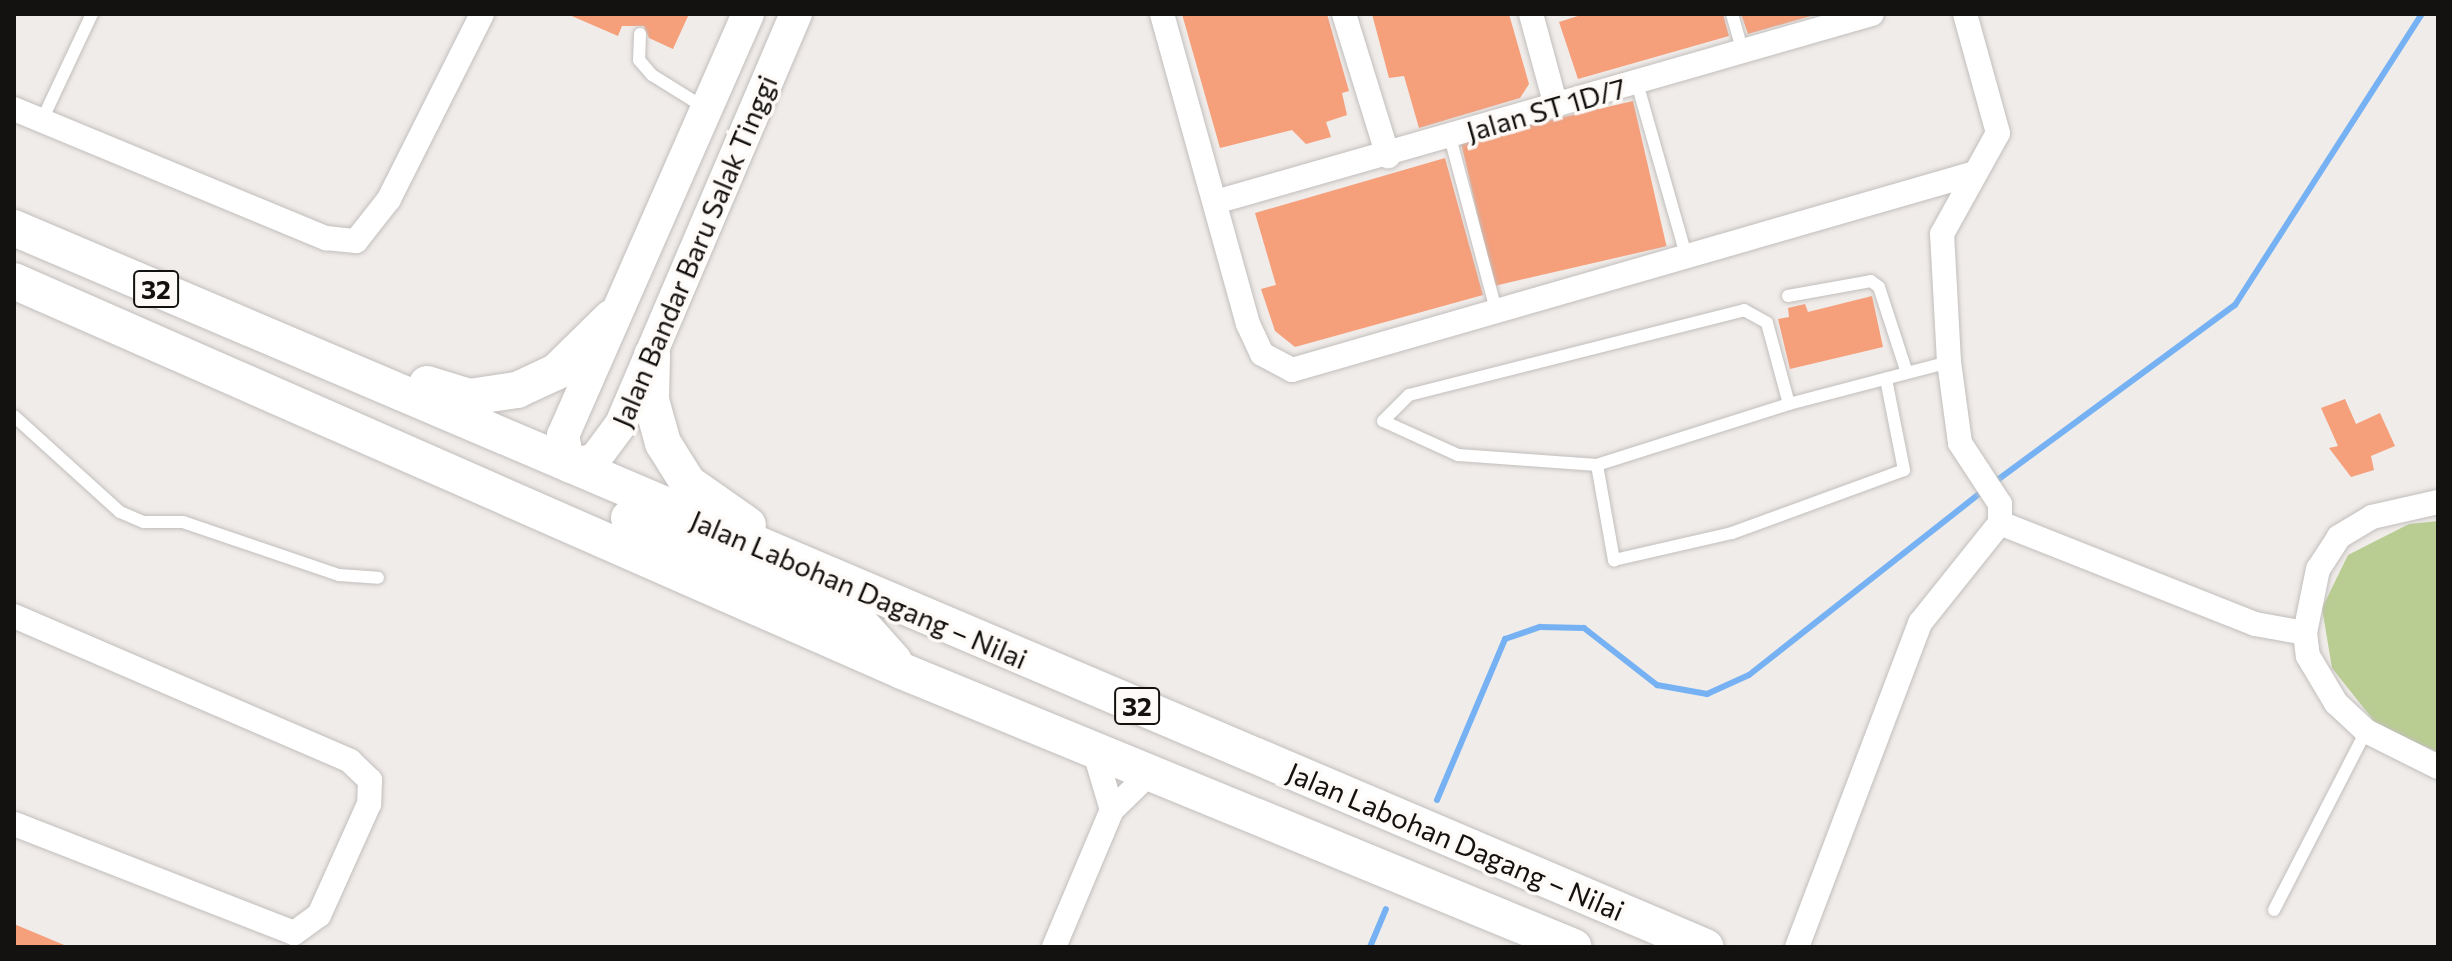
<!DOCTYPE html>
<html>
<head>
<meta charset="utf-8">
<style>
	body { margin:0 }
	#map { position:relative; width:2452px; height:961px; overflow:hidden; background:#f0ecea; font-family:Commissioner,sans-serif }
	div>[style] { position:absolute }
	.green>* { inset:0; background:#b9cd92 }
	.stream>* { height:6px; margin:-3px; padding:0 3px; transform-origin:3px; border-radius:3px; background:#76b2f3 }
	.building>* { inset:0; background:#f59f7b; transform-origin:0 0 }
	.roads { filter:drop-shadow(0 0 2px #c1bebc) drop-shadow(0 0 2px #c1bebc) }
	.lane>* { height:12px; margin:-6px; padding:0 6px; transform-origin:6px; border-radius:6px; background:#fff }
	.street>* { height:24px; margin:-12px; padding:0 12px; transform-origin:12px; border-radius:12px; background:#fff }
	.secondary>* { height:32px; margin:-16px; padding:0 16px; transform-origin:16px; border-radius:16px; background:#fff }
	.primary>* { height:36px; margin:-18px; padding:0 18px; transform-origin:18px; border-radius:18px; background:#fff }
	span { translate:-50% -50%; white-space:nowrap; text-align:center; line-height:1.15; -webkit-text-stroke:7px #fdfaf7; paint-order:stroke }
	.shield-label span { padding:2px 6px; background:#fdfaf7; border:2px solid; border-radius:6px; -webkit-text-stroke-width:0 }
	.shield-label { font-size:26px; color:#131211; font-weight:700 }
	.street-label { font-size:28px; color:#131211 }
	.frame { position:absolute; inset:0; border:16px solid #131211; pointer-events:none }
</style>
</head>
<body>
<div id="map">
	<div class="green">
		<i style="clip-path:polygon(2438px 521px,2438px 752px,2378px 726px,2332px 668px,2322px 608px,2348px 555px,2409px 524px)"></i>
	</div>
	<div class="stream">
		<i style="left:1992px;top:484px;width:302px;rotate:-36.4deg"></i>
		<i style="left:2235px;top:305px;width:346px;rotate:-57.3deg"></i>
		<i style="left:1437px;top:800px;width:175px;rotate:-67.1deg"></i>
		<i style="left:1505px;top:639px;width:37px;rotate:-19deg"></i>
		<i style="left:1540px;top:627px;width:44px;rotate:1.3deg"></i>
		<i style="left:1584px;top:628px;width:93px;rotate:38deg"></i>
		<i style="left:1657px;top:685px;width:51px;rotate:10.2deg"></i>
		<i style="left:1707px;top:694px;width:46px;rotate:-24.3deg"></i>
		<i style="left:1749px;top:675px;width:298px;rotate:-38.2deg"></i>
		<i style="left:1370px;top:947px;width:41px;rotate:-67.2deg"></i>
	</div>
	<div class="building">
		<i style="clip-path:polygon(567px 14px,689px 14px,673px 49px,649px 38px,644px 26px,622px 26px,618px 36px)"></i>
		<i style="clip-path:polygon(1182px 14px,1327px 14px,1349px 91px,1342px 93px,1347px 115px,1326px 122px,1331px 137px,1306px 144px,1292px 130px,1220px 148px)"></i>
		<i style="clip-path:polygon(1372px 14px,1509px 14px,1529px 84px,1520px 98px,1419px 128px,1404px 76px,1389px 78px)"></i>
		<i style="clip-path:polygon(1584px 14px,1723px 14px,1729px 36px,1578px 79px,1559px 22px)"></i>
		<i style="clip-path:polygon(1741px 14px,1818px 14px,1748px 34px)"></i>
		<i style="left:1633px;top:101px;width:149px;height:177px;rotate:77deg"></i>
		<i style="clip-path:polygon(1445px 158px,1483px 295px,1295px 347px,1275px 331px,1261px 289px,1276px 285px,1255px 213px)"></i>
		<i style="clip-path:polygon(1872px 296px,1883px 347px,1790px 369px,1778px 319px,1789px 317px,1788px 308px,1805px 304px,1808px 312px)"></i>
		<i style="clip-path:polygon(2345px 399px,2356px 424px,2380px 413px,2395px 446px,2371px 456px,2374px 470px,2351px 477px,2329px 448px,2338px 446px,2321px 408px)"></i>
		<i style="clip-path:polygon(14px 924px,69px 947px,14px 947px)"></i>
	</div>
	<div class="roads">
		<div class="lane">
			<i style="left:1732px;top:14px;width:37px;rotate:74deg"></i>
			<i style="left:640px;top:34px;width:26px;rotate:92deg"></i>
			<i style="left:639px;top:60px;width:20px;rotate:49deg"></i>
			<i style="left:652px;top:75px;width:62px;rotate:31.9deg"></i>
			<i style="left:1637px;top:83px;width:179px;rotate:74.1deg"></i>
			<i style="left:43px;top:118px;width:115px;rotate:-64.8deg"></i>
			<i style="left:1450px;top:137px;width:179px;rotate:75.1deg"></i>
			<i style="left:1788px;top:296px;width:84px;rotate:-10.2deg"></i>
			<i style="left:1871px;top:281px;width:10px;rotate:37deg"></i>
			<i style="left:1879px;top:287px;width:90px;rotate:72deg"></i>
			<i style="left:1789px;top:404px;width:201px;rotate:162.4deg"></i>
			<i style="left:1597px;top:465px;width:139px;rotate:-175.9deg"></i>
			<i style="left:1458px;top:455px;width:82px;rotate:-155.6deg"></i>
			<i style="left:1383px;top:421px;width:37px;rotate:-45deg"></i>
			<i style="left:1409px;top:395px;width:346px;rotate:-14.2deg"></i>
			<i style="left:1744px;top:310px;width:26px;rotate:29deg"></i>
			<i style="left:1767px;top:323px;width:84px;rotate:74.8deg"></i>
			<i style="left:1789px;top:404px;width:165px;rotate:-14.7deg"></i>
			<i style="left:14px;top:416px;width:143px;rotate:42.2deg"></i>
			<i style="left:120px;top:512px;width:26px;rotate:23deg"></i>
			<i style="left:144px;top:522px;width:39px"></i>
			<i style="left:183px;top:522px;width:165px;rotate:18.8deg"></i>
			<i style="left:339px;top:575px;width:39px;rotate:4deg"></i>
			<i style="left:1597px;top:465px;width:97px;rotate:79.9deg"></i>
			<i style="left:1614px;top:560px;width:121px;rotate:-12.9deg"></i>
			<i style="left:1732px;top:533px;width:183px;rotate:-20.1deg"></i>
			<i style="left:1904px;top:470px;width:93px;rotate:-101.2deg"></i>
			<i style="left:2274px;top:910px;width:201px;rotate:-62.8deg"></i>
		</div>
		<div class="street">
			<i style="left:1162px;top:14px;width:322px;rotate:74.5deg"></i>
			<i style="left:1248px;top:324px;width:33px;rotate:65deg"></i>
			<i style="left:1262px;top:354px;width:34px;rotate:28deg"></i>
			<i style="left:1292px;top:370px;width:708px;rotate:-16.08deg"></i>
			<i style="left:1344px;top:14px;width:149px;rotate:72.8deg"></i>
			<i style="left:1531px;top:14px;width:95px;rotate:74.8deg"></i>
			<i style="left:14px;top:109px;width:338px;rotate:22.5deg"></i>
			<i style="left:326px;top:238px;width:30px;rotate:6deg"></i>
			<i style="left:356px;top:241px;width:53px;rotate:-51.8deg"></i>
			<i style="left:389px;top:199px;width:207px;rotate:-63.3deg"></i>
			<i style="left:1219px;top:201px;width:679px;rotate:-15.98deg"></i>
			<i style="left:2438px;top:502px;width:68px;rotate:167.2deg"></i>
			<i style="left:2372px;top:517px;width:39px;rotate:149deg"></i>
			<i style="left:2339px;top:537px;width:38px;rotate:123deg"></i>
			<i style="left:2318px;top:569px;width:65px;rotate:101.5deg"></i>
			<i style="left:2305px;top:633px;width:23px;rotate:83deg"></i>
			<i style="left:2308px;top:656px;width:55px;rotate:59.2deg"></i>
			<i style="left:2336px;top:703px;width:41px;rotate:43deg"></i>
			<i style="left:2366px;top:731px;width:80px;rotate:26.6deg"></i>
			<i style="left:2000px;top:523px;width:274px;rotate:21.6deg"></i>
			<i style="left:2255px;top:624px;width:51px;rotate:10.2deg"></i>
			<i style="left:14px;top:616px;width:366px;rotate:23.3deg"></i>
			<i style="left:350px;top:761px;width:28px;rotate:44deg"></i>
			<i style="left:370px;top:780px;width:24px;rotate:92deg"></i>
			<i style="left:369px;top:804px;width:122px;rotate:114.2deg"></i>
			<i style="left:319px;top:915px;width:31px;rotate:144deg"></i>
			<i style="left:294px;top:933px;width:300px;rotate:-158.7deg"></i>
			<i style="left:1095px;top:753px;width:59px;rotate:73.4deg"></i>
			<i style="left:1054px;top:947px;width:149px;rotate:-67.1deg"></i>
			<i style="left:1112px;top:810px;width:56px;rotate:-44.3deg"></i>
			<i style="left:1797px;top:947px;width:347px;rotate:-69.2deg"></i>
			<i style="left:1920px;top:623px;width:128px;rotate:-51.3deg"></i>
			<i style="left:2000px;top:523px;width:19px;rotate:-90deg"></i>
			<i style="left:2000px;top:504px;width:73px;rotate:-123.3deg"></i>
			<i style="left:1960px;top:443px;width:82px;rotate:-97.7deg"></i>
			<i style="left:1949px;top:362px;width:128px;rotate:-93.1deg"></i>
			<i style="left:1942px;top:234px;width:115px;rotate:-61deg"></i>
			<i style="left:1998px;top:133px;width:123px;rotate:-105.5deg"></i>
		</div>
		<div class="secondary">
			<i style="left:748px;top:14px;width:460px;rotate:113.7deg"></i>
			<i style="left:563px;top:435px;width:32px;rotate:79deg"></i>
			<i style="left:569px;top:466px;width:27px;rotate:-15deg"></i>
			<i style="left:595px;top:459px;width:44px;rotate:-53.4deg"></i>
			<i style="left:621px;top:424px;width:446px;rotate:-66.9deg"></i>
		</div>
		<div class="primary">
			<i style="left:14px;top:228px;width:1838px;rotate:23.03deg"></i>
			<i style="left:14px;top:281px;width:970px;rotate:23.71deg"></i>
			<i style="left:902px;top:671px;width:726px;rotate:22.33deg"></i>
			<i style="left:652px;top:355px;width:45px;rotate:91.3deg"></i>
			<i style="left:651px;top:400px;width:45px;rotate:74.4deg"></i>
			<i style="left:663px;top:443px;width:47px;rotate:58deg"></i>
			<i style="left:688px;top:483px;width:73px;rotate:35deg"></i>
			<i style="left:427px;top:384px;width:44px;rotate:17.2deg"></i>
			<i style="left:469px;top:397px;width:49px;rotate:-8.3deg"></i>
			<i style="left:517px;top:390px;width:43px;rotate:-24.8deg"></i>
			<i style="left:556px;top:372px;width:77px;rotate:-44.5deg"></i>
			<i style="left:629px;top:518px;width:252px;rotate:24.3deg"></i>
			<i style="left:859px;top:622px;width:52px;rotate:48.1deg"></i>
		</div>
	</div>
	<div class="shield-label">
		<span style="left:156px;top:289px">32</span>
		<span style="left:1137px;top:706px">32</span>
	</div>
	<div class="street-label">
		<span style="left:1546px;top:109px;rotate:-16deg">Jalan ST 1D/7</span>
		<span style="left:694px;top:251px;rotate:-67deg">Jalan Bandar Baru Salak Tinggi</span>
		<span style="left:859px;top:589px;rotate:23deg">Jalan Labohan Dagang ‒ Nilai</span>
		<span style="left:1456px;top:841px;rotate:23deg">Jalan Labohan Dagang ‒ Nilai</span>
	</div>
	<div class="frame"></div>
</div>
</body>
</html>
